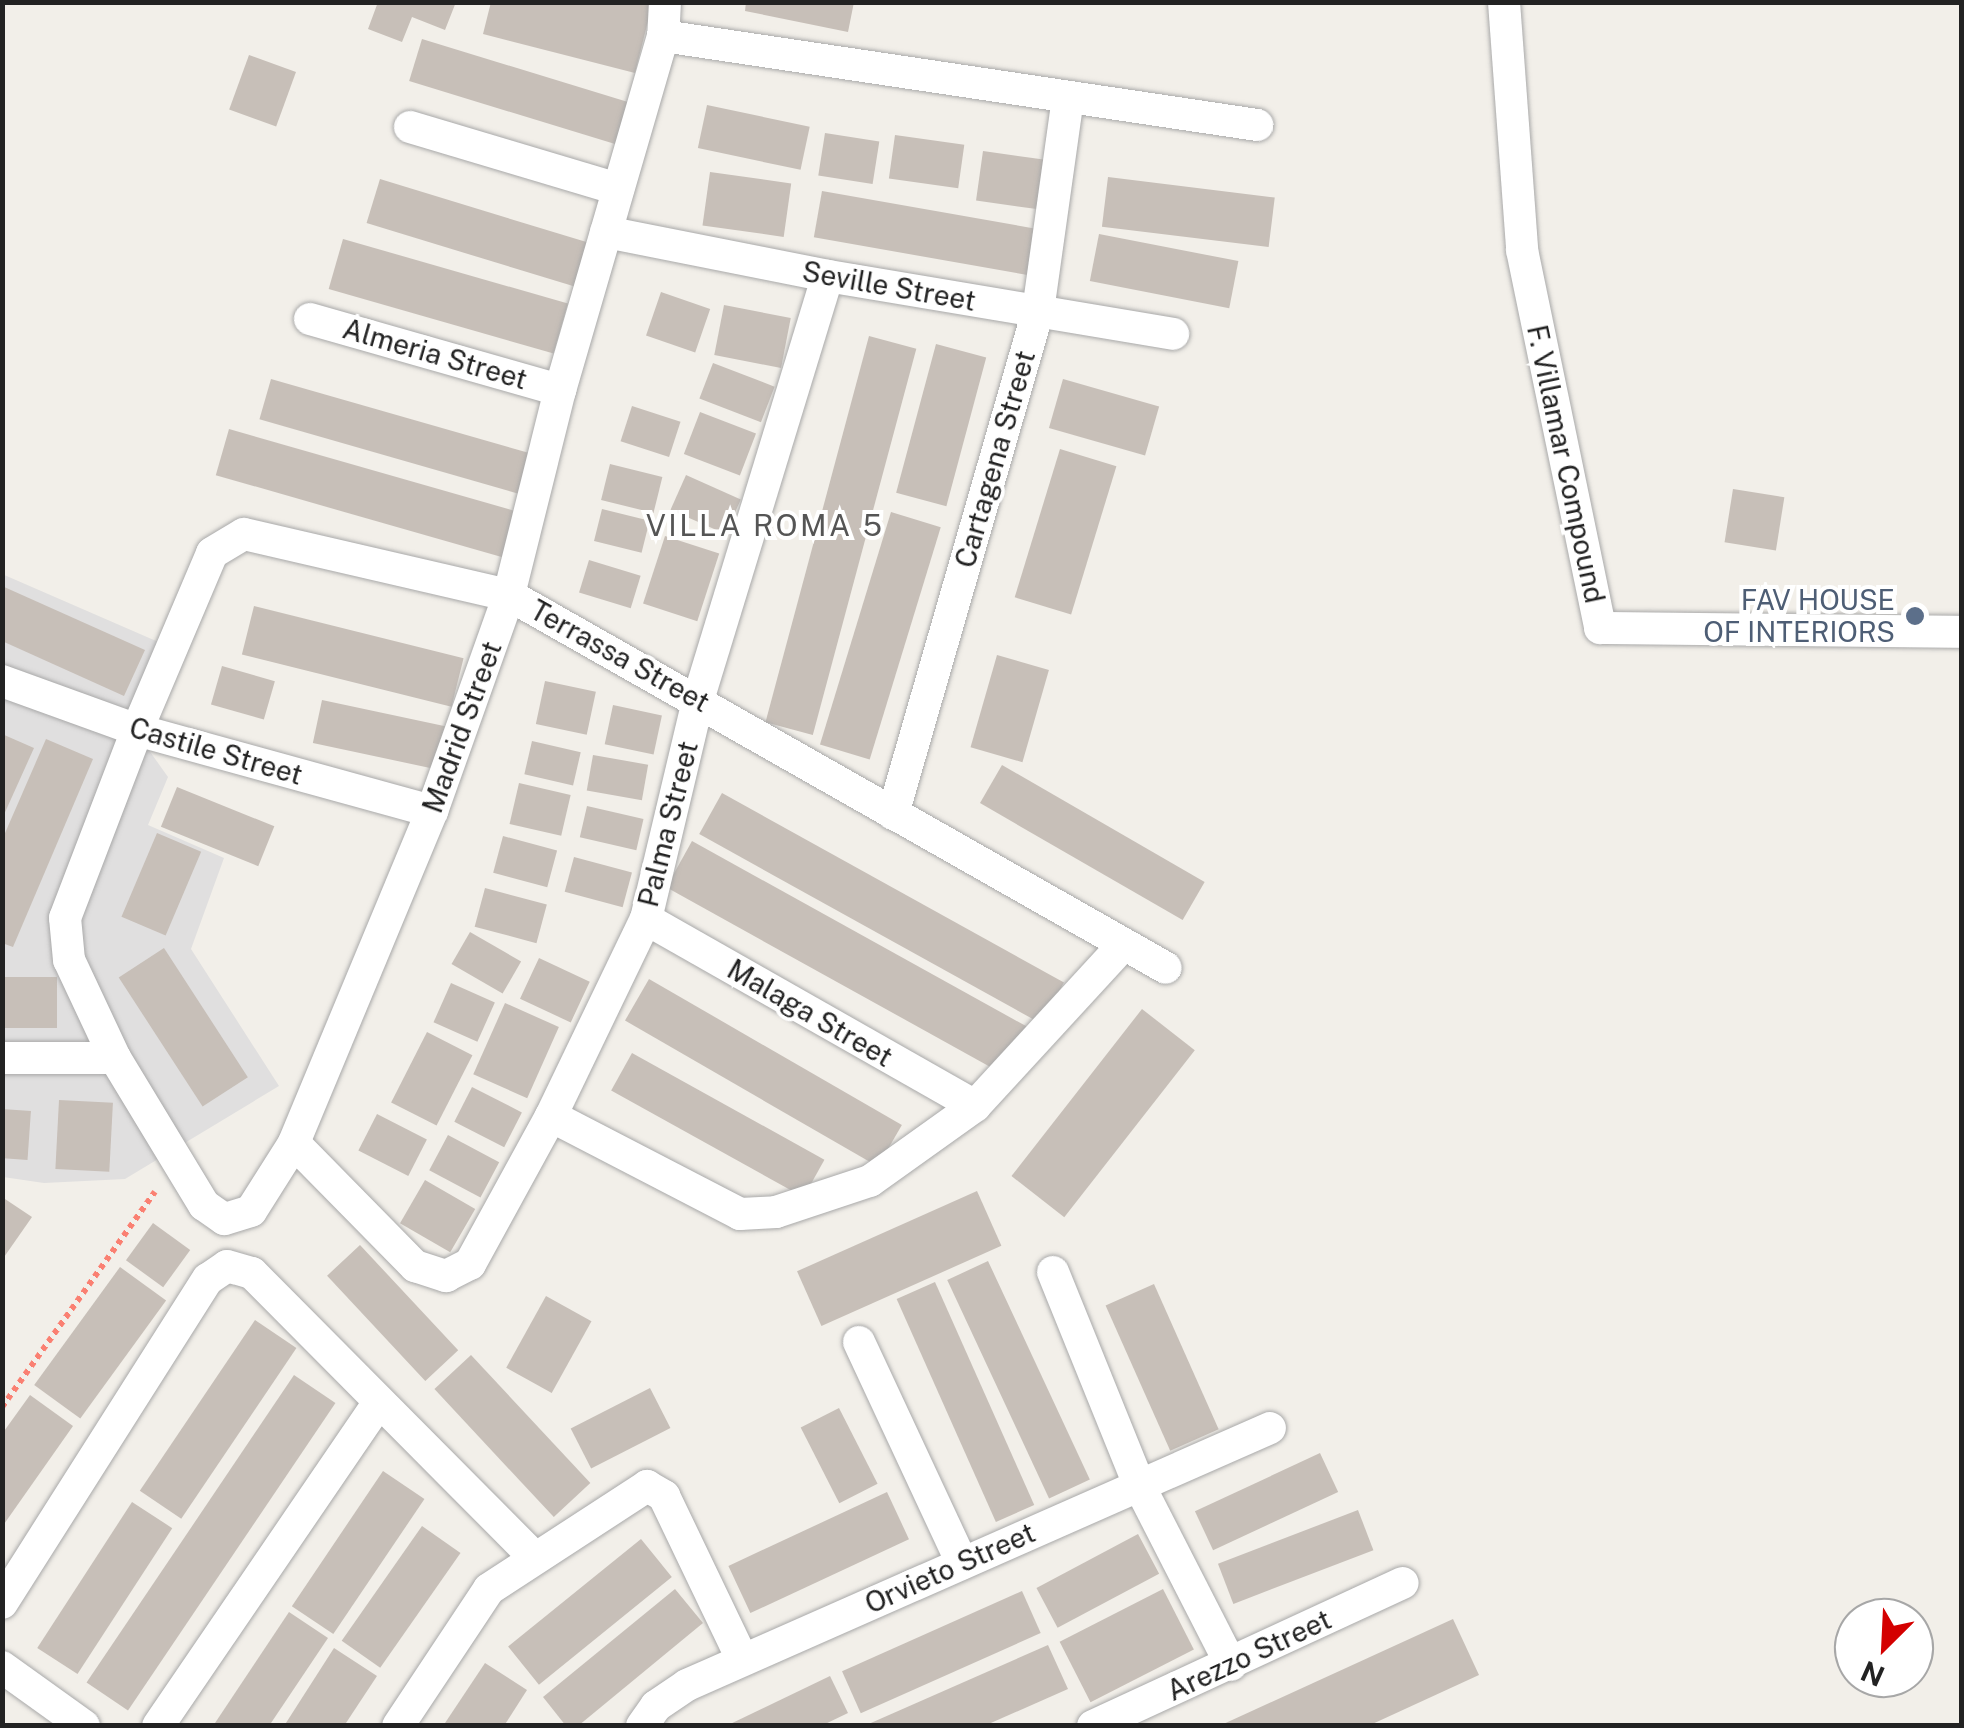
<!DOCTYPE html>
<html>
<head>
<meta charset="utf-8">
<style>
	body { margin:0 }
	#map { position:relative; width:1964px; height:1728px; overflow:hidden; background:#f2efe9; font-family:"Public Sans",sans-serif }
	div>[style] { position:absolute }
	.residential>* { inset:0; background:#e0dfdf }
	.building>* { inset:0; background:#c7bfb8; transform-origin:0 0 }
	.path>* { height:6px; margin-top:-3px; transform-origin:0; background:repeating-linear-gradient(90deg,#fa8072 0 5px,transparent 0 10px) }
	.roads { filter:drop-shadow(0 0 2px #a9a9a9) drop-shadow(0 0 2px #a9a9a9) }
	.street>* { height:32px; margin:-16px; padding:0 16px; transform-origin:16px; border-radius:16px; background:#fff }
	.dots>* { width:28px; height:28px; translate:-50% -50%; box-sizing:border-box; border:5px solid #fff; border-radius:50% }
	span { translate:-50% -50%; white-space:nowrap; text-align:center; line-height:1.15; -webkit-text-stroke:8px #fff; paint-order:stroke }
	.street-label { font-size:28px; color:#222 }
	.service-label { font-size:28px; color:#4e5e75 }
	.right { translate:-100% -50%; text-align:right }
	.neighbourhood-label { font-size:30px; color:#555; letter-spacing:2.5px }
	.frame { position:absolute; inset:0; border:5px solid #222; pointer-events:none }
	.north { position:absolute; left:1834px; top:1598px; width:100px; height:100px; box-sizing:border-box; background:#fff; border:2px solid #a7a7a7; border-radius:50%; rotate:204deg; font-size:28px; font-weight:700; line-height:40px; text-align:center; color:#222 }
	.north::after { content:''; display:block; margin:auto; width:35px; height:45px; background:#d40000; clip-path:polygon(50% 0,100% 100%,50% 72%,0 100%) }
</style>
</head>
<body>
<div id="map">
	<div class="residential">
		<i style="clip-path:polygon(2px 574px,163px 644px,131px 725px,168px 777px,148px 825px,224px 858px,191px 949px,279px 1086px,125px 1179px,44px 1183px,3px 1177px)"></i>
	</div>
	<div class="building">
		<i style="clip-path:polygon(378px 2px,456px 2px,445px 30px,412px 17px,402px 42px,368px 29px)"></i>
		<i style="clip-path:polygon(491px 2px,642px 2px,652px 5px,635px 73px,483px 34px)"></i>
		<i style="clip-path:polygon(746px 2px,854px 2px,848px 32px,745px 11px)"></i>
		<i style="left:422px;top:39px;width:217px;height:44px;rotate:17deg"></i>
		<i style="left:249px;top:55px;width:50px;height:58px;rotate:20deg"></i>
		<i style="left:707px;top:105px;width:105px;height:44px;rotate:12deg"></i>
		<i style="left:825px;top:133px;width:55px;height:43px;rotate:9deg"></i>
		<i style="left:895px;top:135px;width:70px;height:44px;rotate:8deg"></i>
		<i style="left:983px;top:151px;width:63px;height:50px;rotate:8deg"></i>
		<i style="left:710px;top:172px;width:82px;height:54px;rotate:8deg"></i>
		<i style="left:1108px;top:177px;width:168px;height:50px;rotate:7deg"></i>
		<i style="left:380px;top:179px;width:221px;height:46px;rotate:17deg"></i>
		<i style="left:822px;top:191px;width:227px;height:47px;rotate:10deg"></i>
		<i style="left:1099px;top:234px;width:142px;height:48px;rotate:11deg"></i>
		<i style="left:343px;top:239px;width:234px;height:52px;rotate:16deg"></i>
		<i style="left:661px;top:292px;width:52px;height:46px;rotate:19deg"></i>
		<i style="left:724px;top:305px;width:68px;height:51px;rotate:11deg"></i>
		<i style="left:869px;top:336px;width:49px;height:400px;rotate:15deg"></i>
		<i style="left:936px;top:344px;width:52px;height:154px;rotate:15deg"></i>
		<i style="left:713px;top:363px;width:66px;height:38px;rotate:21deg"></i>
		<i style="left:271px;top:379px;width:274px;height:42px;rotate:16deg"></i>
		<i style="left:1063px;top:379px;width:100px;height:51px;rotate:16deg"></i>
		<i style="left:632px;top:406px;width:51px;height:37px;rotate:18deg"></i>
		<i style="left:700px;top:412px;width:60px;height:45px;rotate:21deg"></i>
		<i style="left:229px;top:429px;width:301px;height:48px;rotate:16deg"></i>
		<i style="left:1060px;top:449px;width:59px;height:155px;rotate:17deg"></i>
		<i style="left:610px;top:464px;width:54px;height:37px;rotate:14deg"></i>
		<i style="left:686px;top:475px;width:60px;height:38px;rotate:24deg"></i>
		<i style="left:1733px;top:489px;width:52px;height:54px;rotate:9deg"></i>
		<i style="left:602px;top:509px;width:49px;height:33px;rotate:14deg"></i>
		<i style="left:891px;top:512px;width:52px;height:243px;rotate:17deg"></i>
		<i style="left:665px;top:536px;width:57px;height:71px;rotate:18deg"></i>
		<i style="left:589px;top:560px;width:54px;height:34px;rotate:17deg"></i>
		<i style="clip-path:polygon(2px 586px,145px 650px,124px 696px,2px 641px)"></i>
		<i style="left:254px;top:606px;width:216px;height:50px;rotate:14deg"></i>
		<i style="left:997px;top:655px;width:54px;height:96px;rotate:16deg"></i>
		<i style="left:222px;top:666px;width:55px;height:40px;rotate:16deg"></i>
		<i style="left:545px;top:681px;width:52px;height:44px;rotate:12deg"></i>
		<i style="left:322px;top:700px;width:126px;height:44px;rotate:12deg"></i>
		<i style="left:613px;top:705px;width:50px;height:40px;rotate:12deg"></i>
		<i style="clip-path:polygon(2px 734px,34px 748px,2px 819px)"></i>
		<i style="clip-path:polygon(46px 739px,93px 759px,13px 947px,2px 943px,2px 840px)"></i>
		<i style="left:532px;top:741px;width:50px;height:34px;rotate:13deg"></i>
		<i style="left:593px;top:755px;width:56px;height:36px;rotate:10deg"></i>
		<i style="left:1002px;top:765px;width:234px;height:44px;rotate:30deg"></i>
		<i style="left:519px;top:783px;width:53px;height:42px;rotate:13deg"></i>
		<i style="left:177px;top:787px;width:105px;height:43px;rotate:22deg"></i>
		<i style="left:722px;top:793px;width:391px;height:47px;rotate:29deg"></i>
		<i style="left:587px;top:806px;width:58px;height:32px;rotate:13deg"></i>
		<i style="left:157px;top:833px;width:48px;height:91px;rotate:23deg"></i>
		<i style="left:503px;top:836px;width:56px;height:38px;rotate:15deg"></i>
		<i style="left:692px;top:841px;width:388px;height:53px;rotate:29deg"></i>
		<i style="left:574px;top:857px;width:60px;height:36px;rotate:15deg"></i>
		<i style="left:485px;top:888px;width:64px;height:40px;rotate:15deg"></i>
		<i style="left:470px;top:932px;width:59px;height:37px;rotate:30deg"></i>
		<i style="left:164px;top:948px;width:154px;height:54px;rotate:57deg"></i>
		<i style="left:539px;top:958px;width:56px;height:45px;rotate:25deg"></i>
		<i style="left:2px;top:977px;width:55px;height:51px"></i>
		<i style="left:649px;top:979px;width:292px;height:48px;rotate:30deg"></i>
		<i style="left:451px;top:983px;width:48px;height:43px;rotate:24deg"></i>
		<i style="left:505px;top:1003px;width:59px;height:78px;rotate:24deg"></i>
		<i style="left:1142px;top:1009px;width:67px;height:212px;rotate:38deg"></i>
		<i style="left:427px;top:1032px;width:51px;height:79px;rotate:27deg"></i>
		<i style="left:632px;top:1053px;width:220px;height:43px;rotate:29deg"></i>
		<i style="left:472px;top:1087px;width:56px;height:39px;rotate:27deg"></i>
		<i style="left:59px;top:1100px;width:54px;height:69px;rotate:3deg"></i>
		<i style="left:2px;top:1109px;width:29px;height:49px;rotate:4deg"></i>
		<i style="left:377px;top:1114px;width:56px;height:41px;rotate:27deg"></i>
		<i style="left:448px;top:1135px;width:58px;height:40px;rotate:28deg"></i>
		<i style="left:425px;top:1180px;width:58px;height:50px;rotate:30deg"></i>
		<i style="left:977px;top:1191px;width:60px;height:197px;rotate:66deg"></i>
		<i style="clip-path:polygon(2px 1197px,32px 1217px,2px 1260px)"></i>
		<i style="left:153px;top:1223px;width:46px;height:46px;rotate:36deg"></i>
		<i style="left:360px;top:1245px;width:144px;height:45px;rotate:47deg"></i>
		<i style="left:988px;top:1261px;width:241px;height:45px;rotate:65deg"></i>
		<i style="left:120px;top:1267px;width:57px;height:146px;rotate:36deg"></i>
		<i style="left:935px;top:1282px;width:244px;height:42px;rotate:66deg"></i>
		<i style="left:1154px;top:1284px;width:159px;height:53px;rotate:66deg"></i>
		<i style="left:546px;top:1296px;width:52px;height:82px;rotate:29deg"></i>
		<i style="left:255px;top:1320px;width:50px;height:206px;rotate:34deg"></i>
		<i style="left:471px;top:1355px;width:175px;height:50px;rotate:47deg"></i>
		<i style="left:294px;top:1375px;width:50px;height:371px;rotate:34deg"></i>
		<i style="left:650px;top:1388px;width:45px;height:89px;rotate:63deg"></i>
		<i style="clip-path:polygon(30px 1395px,73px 1426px,2px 1527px,2px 1434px)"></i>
		<i style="left:839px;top:1408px;width:85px;height:43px;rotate:63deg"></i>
		<i style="left:1320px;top:1453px;width:43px;height:138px;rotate:65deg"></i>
		<i style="left:383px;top:1471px;width:50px;height:163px;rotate:34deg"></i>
		<i style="left:887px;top:1492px;width:52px;height:175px;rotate:65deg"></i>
		<i style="left:132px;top:1502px;width:48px;height:174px;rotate:33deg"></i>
		<i style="left:1358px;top:1510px;width:43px;height:150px;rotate:69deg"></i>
		<i style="left:422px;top:1526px;width:47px;height:140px;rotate:35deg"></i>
		<i style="left:1138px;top:1534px;width:45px;height:115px;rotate:62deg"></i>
		<i style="left:641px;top:1539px;width:49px;height:171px;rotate:51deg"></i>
		<i style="clip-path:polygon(675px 1589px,703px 1623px,578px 1726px,566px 1726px,543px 1697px)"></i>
		<i style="left:1163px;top:1589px;width:68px;height:116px;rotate:63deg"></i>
		<i style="left:1022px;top:1591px;width:46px;height:197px;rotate:66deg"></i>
		<i style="clip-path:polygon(289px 1612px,328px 1638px,269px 1726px,213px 1726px)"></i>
		<i style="clip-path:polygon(1453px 1619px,1479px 1675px,1368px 1726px,1219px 1726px)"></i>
		<i style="clip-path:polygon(1048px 1645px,1068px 1689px,984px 1726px,864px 1726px)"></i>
		<i style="clip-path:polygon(334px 1648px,377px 1676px,344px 1726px,284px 1726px)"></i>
		<i style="clip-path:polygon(485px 1663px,527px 1690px,504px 1726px,443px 1726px)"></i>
		<i style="clip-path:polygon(830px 1676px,848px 1713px,821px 1726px,726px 1726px)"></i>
	</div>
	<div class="path">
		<i style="left:2px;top:1407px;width:264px;rotate:-54.6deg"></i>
	</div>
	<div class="roads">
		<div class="street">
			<i style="left:665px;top:2px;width:34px;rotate:93deg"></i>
			<i style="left:663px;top:36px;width:369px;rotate:106.2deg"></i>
			<i style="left:560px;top:390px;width:211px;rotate:104deg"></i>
			<i style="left:509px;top:595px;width:229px;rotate:109.6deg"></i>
			<i style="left:432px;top:811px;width:360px;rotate:112.6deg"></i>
			<i style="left:294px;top:1143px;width:80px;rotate:122.3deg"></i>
			<i style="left:251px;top:1211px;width:28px;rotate:163deg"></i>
			<i style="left:224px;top:1219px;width:24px;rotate:-145deg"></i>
			<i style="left:204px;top:1205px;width:172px;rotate:-121.2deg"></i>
			<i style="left:115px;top:1058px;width:108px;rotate:-115.1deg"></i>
			<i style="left:69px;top:960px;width:42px;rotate:-95.4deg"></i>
			<i style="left:65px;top:918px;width:201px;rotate:-69deg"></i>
			<i style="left:137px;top:730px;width:192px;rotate:-67deg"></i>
			<i style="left:212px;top:553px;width:37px;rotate:-31deg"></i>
			<i style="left:244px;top:534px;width:272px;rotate:13deg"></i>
			<i style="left:509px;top:595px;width:755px;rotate:29.58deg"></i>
			<i style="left:1504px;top:2px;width:249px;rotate:85.8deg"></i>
			<i style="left:1522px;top:250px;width:386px;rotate:78.3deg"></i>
			<i style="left:1600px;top:628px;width:360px;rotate:0.6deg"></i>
			<i style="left:663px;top:36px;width:601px;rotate:8.52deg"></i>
			<i style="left:410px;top:127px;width:217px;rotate:16.6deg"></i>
			<i style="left:606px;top:232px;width:226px;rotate:11.2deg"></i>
			<i style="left:828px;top:276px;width:350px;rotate:9.5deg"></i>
			<i style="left:310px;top:319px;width:260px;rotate:15.9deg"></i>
			<i style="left:2px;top:681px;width:144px;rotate:19.9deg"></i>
			<i style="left:137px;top:730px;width:306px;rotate:15.4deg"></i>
			<i style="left:893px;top:814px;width:523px;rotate:-73.92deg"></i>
			<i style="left:1038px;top:311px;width:215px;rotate:-82deg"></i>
			<i style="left:646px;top:919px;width:378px;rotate:29.6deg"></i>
			<i style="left:2px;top:1058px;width:113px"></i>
			<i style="left:551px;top:1116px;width:213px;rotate:27.4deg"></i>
			<i style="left:740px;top:1214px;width:36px;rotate:-3deg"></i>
			<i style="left:776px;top:1212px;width:99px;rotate:-18.3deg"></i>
			<i style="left:870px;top:1181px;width:129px;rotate:-35.5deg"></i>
			<i style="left:975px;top:1106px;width:217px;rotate:-47.4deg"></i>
			<i style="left:294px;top:1143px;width:173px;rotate:45.5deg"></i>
			<i style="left:415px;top:1266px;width:33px;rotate:18deg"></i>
			<i style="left:446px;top:1276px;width:27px;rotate:-27deg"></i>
			<i style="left:470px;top:1264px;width:169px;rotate:-61.3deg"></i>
			<i style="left:551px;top:1116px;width:219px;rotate:-64.3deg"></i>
			<i style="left:646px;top:919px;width:225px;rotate:-76.6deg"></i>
			<i style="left:698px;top:700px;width:443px;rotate:-73deg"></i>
			<i style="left:1053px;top:1272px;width:230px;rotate:68deg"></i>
			<i style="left:1139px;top:1485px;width:202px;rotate:62.9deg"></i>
			<i style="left:859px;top:1342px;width:244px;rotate:65deg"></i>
			<i style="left:2px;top:1603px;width:384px;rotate:-57.6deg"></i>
			<i style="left:208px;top:1279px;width:23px;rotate:-34deg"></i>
			<i style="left:227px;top:1266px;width:26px;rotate:16deg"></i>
			<i style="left:252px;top:1273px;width:402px;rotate:45.2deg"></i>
			<i style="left:2px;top:1667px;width:101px;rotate:35.7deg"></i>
			<i style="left:158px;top:1726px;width:392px;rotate:-55.7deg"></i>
			<i style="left:398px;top:1726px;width:164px;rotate:-56.4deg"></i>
			<i style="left:489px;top:1589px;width:189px;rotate:-33.1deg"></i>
			<i style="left:647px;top:1486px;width:20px;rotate:30deg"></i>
			<i style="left:664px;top:1496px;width:181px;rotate:64.4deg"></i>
			<i style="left:642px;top:1726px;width:24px;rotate:-55deg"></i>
			<i style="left:656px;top:1706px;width:37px;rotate:-34deg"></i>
			<i style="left:687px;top:1685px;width:637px;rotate:-23.79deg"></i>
			<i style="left:1093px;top:1726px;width:341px;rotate:-24.8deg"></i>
		</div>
	</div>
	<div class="dots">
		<i style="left:1915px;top:616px;background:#5c6f8a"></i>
	</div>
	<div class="street-label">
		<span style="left:889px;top:286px;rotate:10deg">Seville Street</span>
		<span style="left:435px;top:354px;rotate:16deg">Almeria Street</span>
		<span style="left:995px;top:459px;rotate:-74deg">Cartagena Street</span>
		<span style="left:1566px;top:464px;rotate:78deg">F. Villamar Compound</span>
		<span style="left:620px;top:656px;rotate:29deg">Terrassa Street</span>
		<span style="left:462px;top:727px;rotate:-70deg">Madrid Street</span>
		<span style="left:216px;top:751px;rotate:16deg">Castile Street</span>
		<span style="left:668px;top:824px;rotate:-76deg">Palma Street</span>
		<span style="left:810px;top:1013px;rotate:30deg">Malaga Street</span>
		<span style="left:950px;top:1568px;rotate:-24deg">Orvieto Street</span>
		<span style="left:1249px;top:1655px;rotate:-25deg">Arezzo Street</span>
	</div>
	<div class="service-label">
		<span class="right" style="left:1895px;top:616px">FAV HOUSE<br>OF INTERIORS</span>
	</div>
	<div class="neighbourhood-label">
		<span style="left:765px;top:525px">VILLA ROMA 5</span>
	</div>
	<div class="frame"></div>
	<div class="north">N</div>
</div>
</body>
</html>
